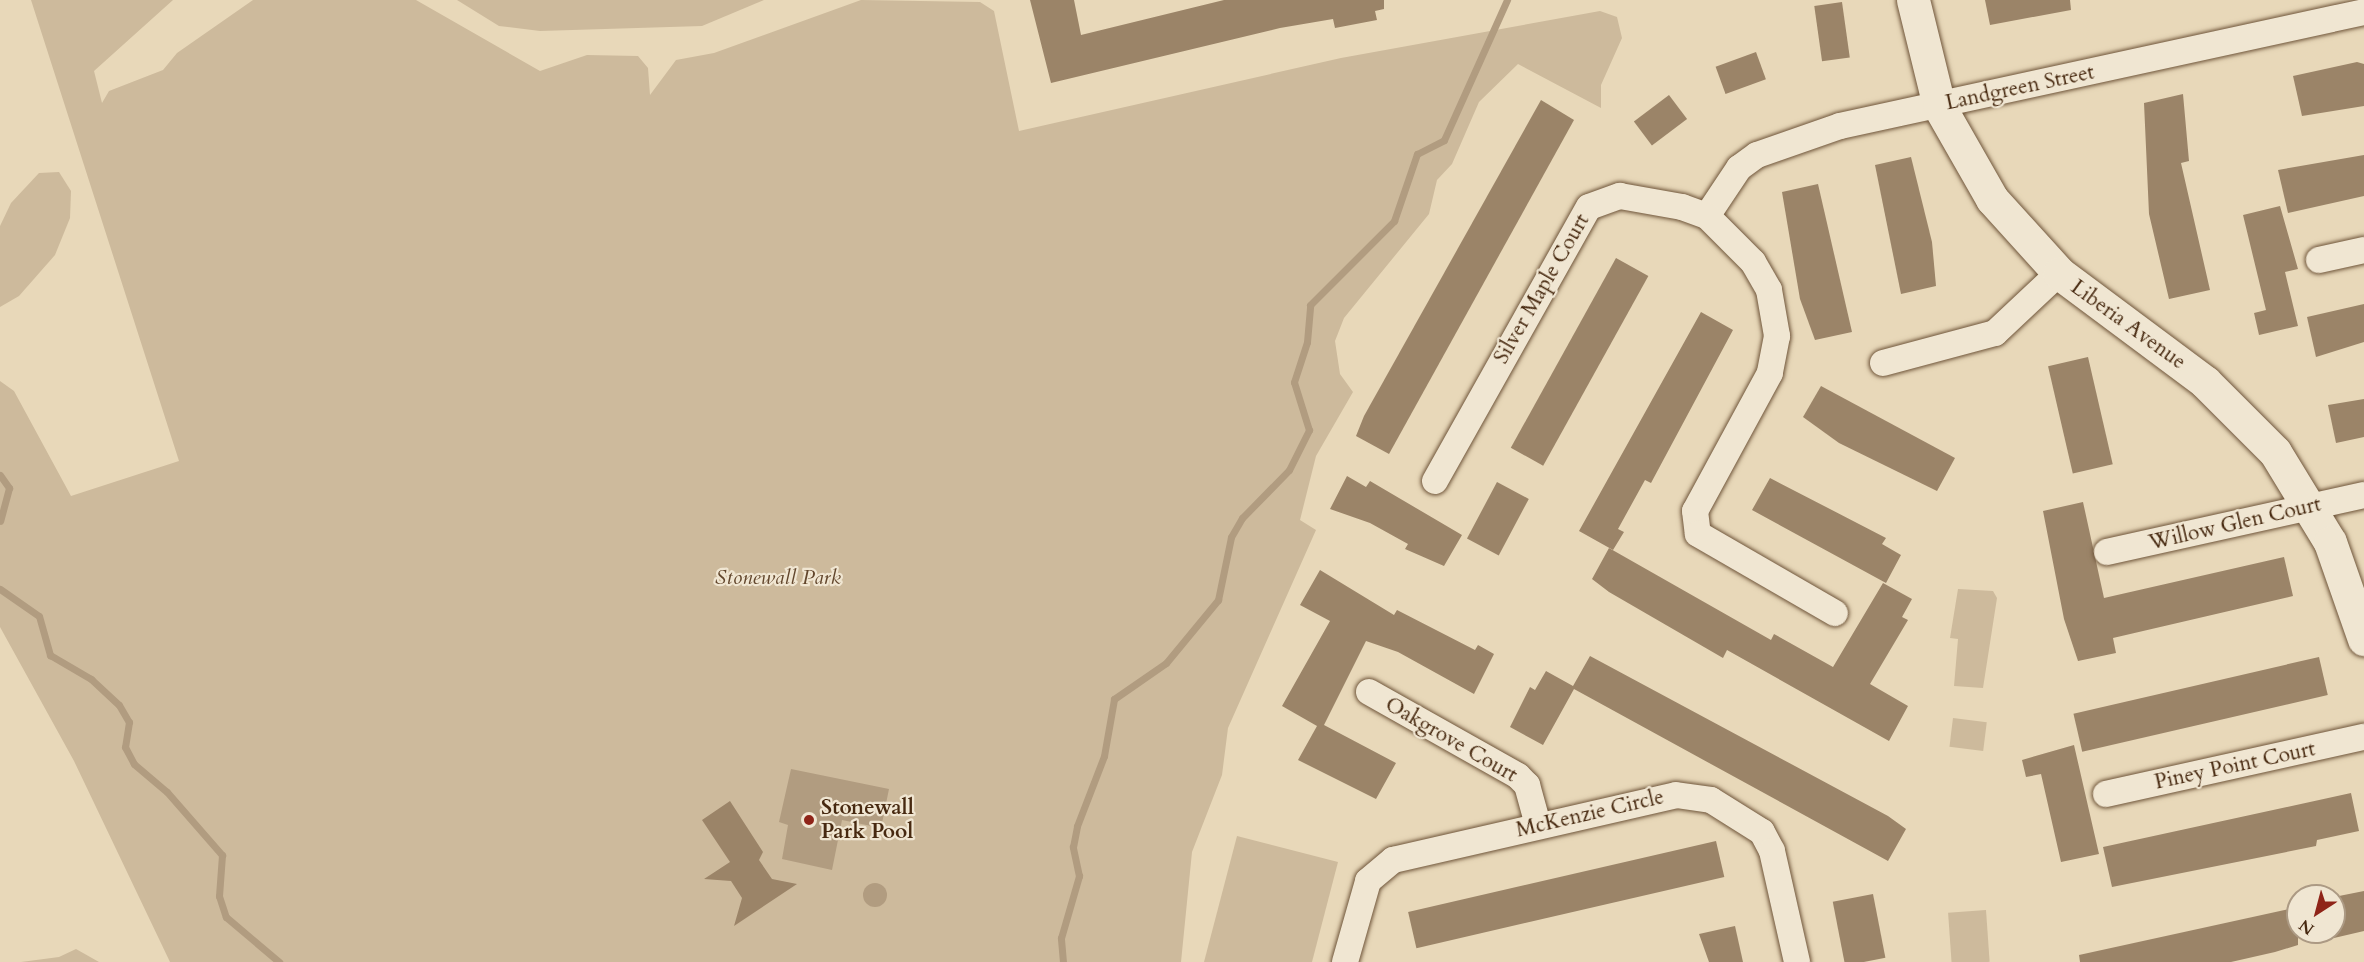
<!DOCTYPE html>
<html>
<head>
<meta charset="utf-8">
<style>
	body { margin:0 }
	#map { position:relative; width:2364px; height:962px; overflow:hidden; background:#e8d8b9; font-family:Cardo,serif }
	div>[style] { position:absolute }
	.green>* { inset:0; background:#cdba9c; transform-origin:0 0 }
	.water>* { inset:0; background:#b19c80 }
	.round { border-radius:50% }
	.stream>* { height:7px; margin:-3.5px; padding:0 3.5px; transform-origin:3.5px; border-radius:3.5px; background:#b19c80 }
	.building>* { inset:0; background:#9b8468; transform-origin:0 0 }
	.roads { filter:drop-shadow(0 0 2px #6f553a) drop-shadow(0 0 2px #6f553a) }
	.minor>* { height:26px; margin:-13px; padding:0 13px; transform-origin:13px; border-radius:13px; background:#f0e6d2 }
	.secondary>* { height:33px; margin:-16.5px; padding:0 16.5px; transform-origin:16.5px; border-radius:16.5px; background:#f0e6d2 }
	.dots>* { width:16px; height:16px; translate:-50% -50%; box-sizing:border-box; border:3px solid #f0e6d2; border-radius:50% }
	span { translate:-50% -50%; white-space:nowrap; text-align:center; line-height:1.15; -webkit-text-stroke:4.5px #f0e6d2; paint-order:stroke }
	.street-label { font-size:21px; color:#472910 }
	.park-label { font-size:21px; color:#62462c; font-style:italic }
	.poi-label { font-size:21px; color:#472910; font-weight:700 }
	.left { translate:0 -50%; text-align:left }
	.north { position:absolute; left:2286px; top:884px; width:60px; height:60px; box-sizing:border-box; background:#f0e6d2; border:2px solid #ac9a84; border-radius:50%; rotate:216deg; font-size:16px; font-weight:700; line-height:24px; text-align:center; color:#472910 }
	.north::after { content:''; display:block; margin:auto; width:21px; height:27px; background:#8f2418; clip-path:polygon(50% 0,100% 100%,50% 72%,0 100%) }
</style>
</head>
<body>
<div id="map">
	<div class="green">
		<i style="clip-path:polygon(31px 0,173px 0,94px 71px,102px 103px,109px 91px,163px 70px,177px 53px,253px 0,416px 0,540px 71px,587px 55px,638px 56px,648px 68px,650px 95px,676px 60px,714px 53px,861px 0,980px 2px,994px 11px,1019px 131px,1341px 58px,1600px 11px,1617px 17px,1622px 38px,1601px 85px,1601px 108px,1518px 64px,1479px 102px,1452px 164px,1437px 180px,1429px 214px,1344px 318px,1335px 341px,1340px 374px,1353px 392px,1316px 456px,1300px 520px,1316px 530px,1228px 728px,1222px 775px,1192px 852px,1181px 962px,170px 962px,74px 761px,0 627px,0 381px,14px 391px,71px 496px,179px 461px)"></i>
		<i style="clip-path:polygon(457px 0,764px 0,702px 26px,540px 31px,499px 26px)"></i>
		<i style="clip-path:polygon(59px 172px,71px 191px,70px 218px,55px 255px,19px 296px,0 307px,0 226px,11px 203px,39px 173px)"></i>
		<i style="clip-path:polygon(1958px 589px,1993px 591px,1997px 598px,1983px 688px,1954px 686px,1958px 639px,1950px 638px)"></i>
		<i style="left:1953px;top:718px;width:34px;height:29px;rotate:7deg"></i>
		<i style="clip-path:polygon(1237px 836px,1338px 862px,1312px 962px,1204px 962px)"></i>
		<i style="left:1986px;top:910px;width:52px;height:38px;rotate:86deg"></i>
		<i style="clip-path:polygon(76px 949px,99px 962px,21px 962px,59px 957px)"></i>
	</div>
	<div class="water">
		<i style="clip-path:polygon(791px 769px,889px 789px,881px 828px,842px 820px,832px 870px,782px 859px,788px 825px,779px 822px)"></i>
		<i class="round" style="left:863px;top:883px;width:24px;height:24px"></i>
	</div>
	<div class="stream">
		<i style="left:0;top:475px;width:16px;rotate:55deg"></i>
		<i style="left:9px;top:488px;width:34px;rotate:105deg"></i>
		<i style="left:0;top:589px;width:47px;rotate:34.7deg"></i>
		<i style="left:39px;top:616px;width:41px;rotate:74.2deg"></i>
		<i style="left:50px;top:655px;width:48px;rotate:30.3deg"></i>
		<i style="left:91px;top:679px;width:38px;rotate:43deg"></i>
		<i style="left:119px;top:705px;width:20px;rotate:60deg"></i>
		<i style="left:129px;top:722px;width:25px;rotate:99deg"></i>
		<i style="left:125px;top:747px;width:19px;rotate:62deg"></i>
		<i style="left:134px;top:764px;width:43px;rotate:40.3deg"></i>
		<i style="left:167px;top:792px;width:84px;rotate:48.9deg"></i>
		<i style="left:222px;top:855px;width:41px;rotate:94.2deg"></i>
		<i style="left:219px;top:896px;width:22px;rotate:72deg"></i>
		<i style="left:226px;top:917px;width:70px;rotate:40.3deg"></i>
		<i style="left:1063px;top:962px;width:24px;rotate:-95deg"></i>
		<i style="left:1061px;top:938px;width:65px;rotate:-73.8deg"></i>
		<i style="left:1079px;top:876px;width:30px;rotate:-102deg"></i>
		<i style="left:1073px;top:847px;width:21px;rotate:-79deg"></i>
		<i style="left:1077px;top:826px;width:75px;rotate:-68.9deg"></i>
		<i style="left:1104px;top:756px;width:58px;rotate:-80deg"></i>
		<i style="left:1114px;top:699px;width:63px;rotate:-34.7deg"></i>
		<i style="left:1166px;top:663px;width:82px;rotate:-50.5deg"></i>
		<i style="left:1218px;top:600px;width:64px;rotate:-78.3deg"></i>
		<i style="left:1231px;top:537px;width:22px;rotate:-60deg"></i>
		<i style="left:1242px;top:518px;width:67px;rotate:-45.6deg"></i>
		<i style="left:1289px;top:470px;width:45px;rotate:-63.4deg"></i>
		<i style="left:1309px;top:430px;width:50px;rotate:-107.4deg"></i>
		<i style="left:1294px;top:382px;width:42px;rotate:-72deg"></i>
		<i style="left:1307px;top:342px;width:37px;rotate:-85deg"></i>
		<i style="left:1310px;top:305px;width:119px;rotate:-45deg"></i>
		<i style="left:1394px;top:221px;width:71px;rotate:-71.1deg"></i>
		<i style="left:1417px;top:154px;width:30px;rotate:-27deg"></i>
		<i style="left:1444px;top:140px;width:154px;rotate:-65.8deg"></i>
	</div>
	<div class="building">
		<i style="clip-path:polygon(1030px 0,1074px 0,1081px 35px,1224px 0,1384px 0,1384px 9px,1375px 11px,1377px 20px,1335px 28px,1333px 19px,1280px 28px,1051px 83px)"></i>
		<i style="clip-path:polygon(1985px 0,2070px 0,2071px 10px,1990px 25px)"></i>
		<i style="left:1842px;top:2px;width:56px;height:28px;rotate:82deg"></i>
		<i style="left:1756px;top:52px;width:29px;height:43px;rotate:70deg"></i>
		<i style="clip-path:polygon(2357px 62px,2364px 64px,2364px 106px,2302px 116px,2293px 76px)"></i>
		<i style="clip-path:polygon(2183px 94px,2189px 161px,2181px 163px,2210px 290px,2169px 299px,2149px 214px,2144px 103px)"></i>
		<i style="left:1669px;top:95px;width:30px;height:44px;rotate:53deg"></i>
		<i style="clip-path:polygon(1541px 100px,1574px 120px,1389px 454px,1356px 436px,1364px 416px)"></i>
		<i style="clip-path:polygon(2364px 155px,2364px 196px,2288px 213px,2278px 170px)"></i>
		<i style="clip-path:polygon(1911px 157px,1932px 242px,1936px 286px,1901px 294px,1875px 165px)"></i>
		<i style="clip-path:polygon(1818px 184px,1852px 332px,1815px 340px,1800px 299px,1782px 192px)"></i>
		<i style="clip-path:polygon(2280px 206px,2298px 269px,2285px 272px,2298px 326px,2259px 335px,2254px 313px,2266px 310px,2243px 215px)"></i>
		<i style="left:1616px;top:258px;width:37px;height:217px;rotate:29deg"></i>
		<i style="clip-path:polygon(2364px 304px,2364px 342px,2316px 357px,2307px 317px)"></i>
		<i style="clip-path:polygon(1701px 312px,1733px 330px,1651px 483px,1645px 480px,1618px 529px,1624px 532px,1613px 550px,1579px 531px)"></i>
		<i style="left:2088px;top:357px;width:110px;height:41px;rotate:77deg"></i>
		<i style="clip-path:polygon(1821px 386px,1955px 458px,1937px 491px,1839px 443px,1803px 417px)"></i>
		<i style="clip-path:polygon(2364px 399px,2364px 437px,2336px 443px,2328px 405px)"></i>
		<i style="clip-path:polygon(1347px 476px,1366px 487px,1370px 481px,1462px 535px,1444px 566px,1405px 549px,1408px 544px,1370px 523px,1330px 509px)"></i>
		<i style="clip-path:polygon(1770px 478px,1886px 538px,1882px 544px,1901px 555px,1886px 583px,1752px 510px)"></i>
		<i style="left:1497px;top:482px;width:36px;height:64px;rotate:28deg"></i>
		<i style="clip-path:polygon(2083px 502px,2104px 598px,2284px 557px,2293px 596px,2113px 638px,2116px 653px,2078px 661px,2064px 619px,2043px 511px)"></i>
		<i style="clip-path:polygon(1609px 548px,1771px 640px,1774px 634px,1833px 667px,1883px 583px,1912px 599px,1902px 617px,1908px 620px,1870px 684px,1908px 706px,1889px 741px,1727px 650px,1723px 658px,1609px 592px,1592px 579px)"></i>
		<i style="clip-path:polygon(1320px 570px,1394px 615px,1397px 610px,1475px 650px,1478px 645px,1494px 654px,1474px 694px,1398px 652px,1366px 641px,1324px 725px,1396px 763px,1376px 799px,1298px 760px,1317px 726px,1282px 706px,1330px 621px,1300px 605px)"></i>
		<i style="clip-path:polygon(1590px 656px,1888px 816px,1906px 829px,1888px 861px,1574px 689px,1543px 745px,1510px 727px,1530px 687px,1535px 690px,1546px 671px,1573px 686px)"></i>
		<i style="left:2319px;top:657px;width:39px;height:252px;rotate:77deg"></i>
		<i style="clip-path:polygon(2074px 745px,2099px 854px,2061px 862px,2041px 774px,2026px 777px,2022px 760px)"></i>
		<i style="clip-path:polygon(2351px 793px,2359px 831px,2317px 840px,2316px 846px,2112px 887px,2103px 847px)"></i>
		<i style="clip-path:polygon(730px 801px,763px 852px,759px 860px,772px 879px,797px 884px,734px 926px,742px 898px,731px 881px,704px 879px,730px 862px,702px 820px)"></i>
		<i style="left:1716px;top:841px;width:37px;height:316px;rotate:77deg"></i>
		<i style="clip-path:polygon(2364px 891px,2364px 931px,2334px 938px,2334px 897px)"></i>
		<i style="left:1873px;top:894px;width:65px;height:41px;rotate:79deg"></i>
		<i style="clip-path:polygon(2298px 907px,2298px 945px,2275px 952px,2231px 962px,2080px 962px,2079px 955px)"></i>
		<i style="clip-path:polygon(1735px 926px,1743px 962px,1709px 962px,1699px 934px)"></i>
	</div>
	<div class="roads">
		<div class="minor">
			<i style="left:1707px;top:216px;width:58px;rotate:-56.3deg"></i>
			<i style="left:1739px;top:168px;width:22px;rotate:-36deg"></i>
			<i style="left:1757px;top:155px;width:88px;rotate:-19.3deg"></i>
			<i style="left:1840px;top:126px;width:536px;rotate:-12.27deg"></i>
			<i style="left:2319px;top:260px;width:46px;rotate:-12.5deg"></i>
			<i style="left:1883px;top:363px;width:116px;rotate:-15deg"></i>
			<i style="left:1995px;top:333px;width:88px;rotate:-43.2deg"></i>
			<i style="left:1435px;top:481px;width:314px;rotate:-60.7deg"></i>
			<i style="left:1589px;top:207px;width:33px;rotate:-20deg"></i>
			<i style="left:1620px;top:196px;width:63px;rotate:10.1deg"></i>
			<i style="left:1682px;top:207px;width:27px;rotate:20deg"></i>
			<i style="left:1707px;top:216px;width:65px;rotate:45deg"></i>
			<i style="left:1753px;top:262px;width:32px;rotate:60deg"></i>
			<i style="left:1769px;top:290px;width:47px;rotate:80.1deg"></i>
			<i style="left:1777px;top:336px;width:38px;rotate:101deg"></i>
			<i style="left:1770px;top:373px;width:157px;rotate:118.5deg"></i>
			<i style="left:1695px;top:511px;width:23px;rotate:83deg"></i>
			<i style="left:1698px;top:534px;width:158px;rotate:30deg"></i>
			<i style="left:2107px;top:552px;width:263px;rotate:-12.5deg"></i>
			<i style="left:1369px;top:692px;width:171px;rotate:29.4deg"></i>
			<i style="left:1518px;top:776px;width:13px;rotate:45deg"></i>
			<i style="left:1527px;top:785px;width:41px;rotate:74.6deg"></i>
			<i style="left:2106px;top:794px;width:264px;rotate:-12.5deg"></i>
			<i style="left:1345px;top:962px;width:84px;rotate:-74.1deg"></i>
			<i style="left:1368px;top:881px;width:33px;rotate:-40deg"></i>
			<i style="left:1393px;top:860px;width:290px;rotate:-12.9deg"></i>
			<i style="left:1676px;top:795px;width:35px;rotate:8deg"></i>
			<i style="left:1711px;top:800px;width:60px;rotate:32.1deg"></i>
			<i style="left:1762px;top:832px;width:21px;rotate:62deg"></i>
			<i style="left:1772px;top:851px;width:114px;rotate:77.3deg"></i>
		</div>
		<div class="secondary">
			<i style="left:1913px;top:0;width:109px;rotate:76.2deg"></i>
			<i style="left:1939px;top:106px;width:107px;rotate:60.3deg"></i>
			<i style="left:1992px;top:199px;width:100px;rotate:47.8deg"></i>
			<i style="left:2059px;top:273px;width:182px;rotate:36.7deg"></i>
			<i style="left:2205px;top:382px;width:99px;rotate:45deg"></i>
			<i style="left:2275px;top:452px;width:105px;rotate:58.6deg"></i>
			<i style="left:2330px;top:542px;width:103px;rotate:70.7deg"></i>
		</div>
	</div>
	<div class="dots">
		<i style="left:809px;top:820px;background:#8f2418"></i>
	</div>
	<div class="street-label">
		<span style="left:2020px;top:88px;rotate:-12deg">Landgreen Street</span>
		<span style="left:1542px;top:289px;rotate:-60deg">Silver Maple Court</span>
		<span style="left:2128px;top:325px;rotate:36deg">Liberia Avenue</span>
		<span style="left:2235px;top:524px;rotate:-13deg">Willow Glen Court</span>
		<span style="left:1451px;top:740px;rotate:30deg">Oakgrove Court</span>
		<span style="left:2235px;top:766px;rotate:-12deg">Piney Point Court</span>
		<span style="left:1590px;top:814px;rotate:-13deg">McKenzie Circle</span>
	</div>
	<div class="park-label">
		<span style="left:778px;top:578px">Stonewall Park</span>
	</div>
	<div class="poi-label">
		<span class="left" style="left:821px;top:820px">Stonewall<br>Park Pool</span>
	</div>
	<div class="north">N</div>
</div>
</body>
</html>
